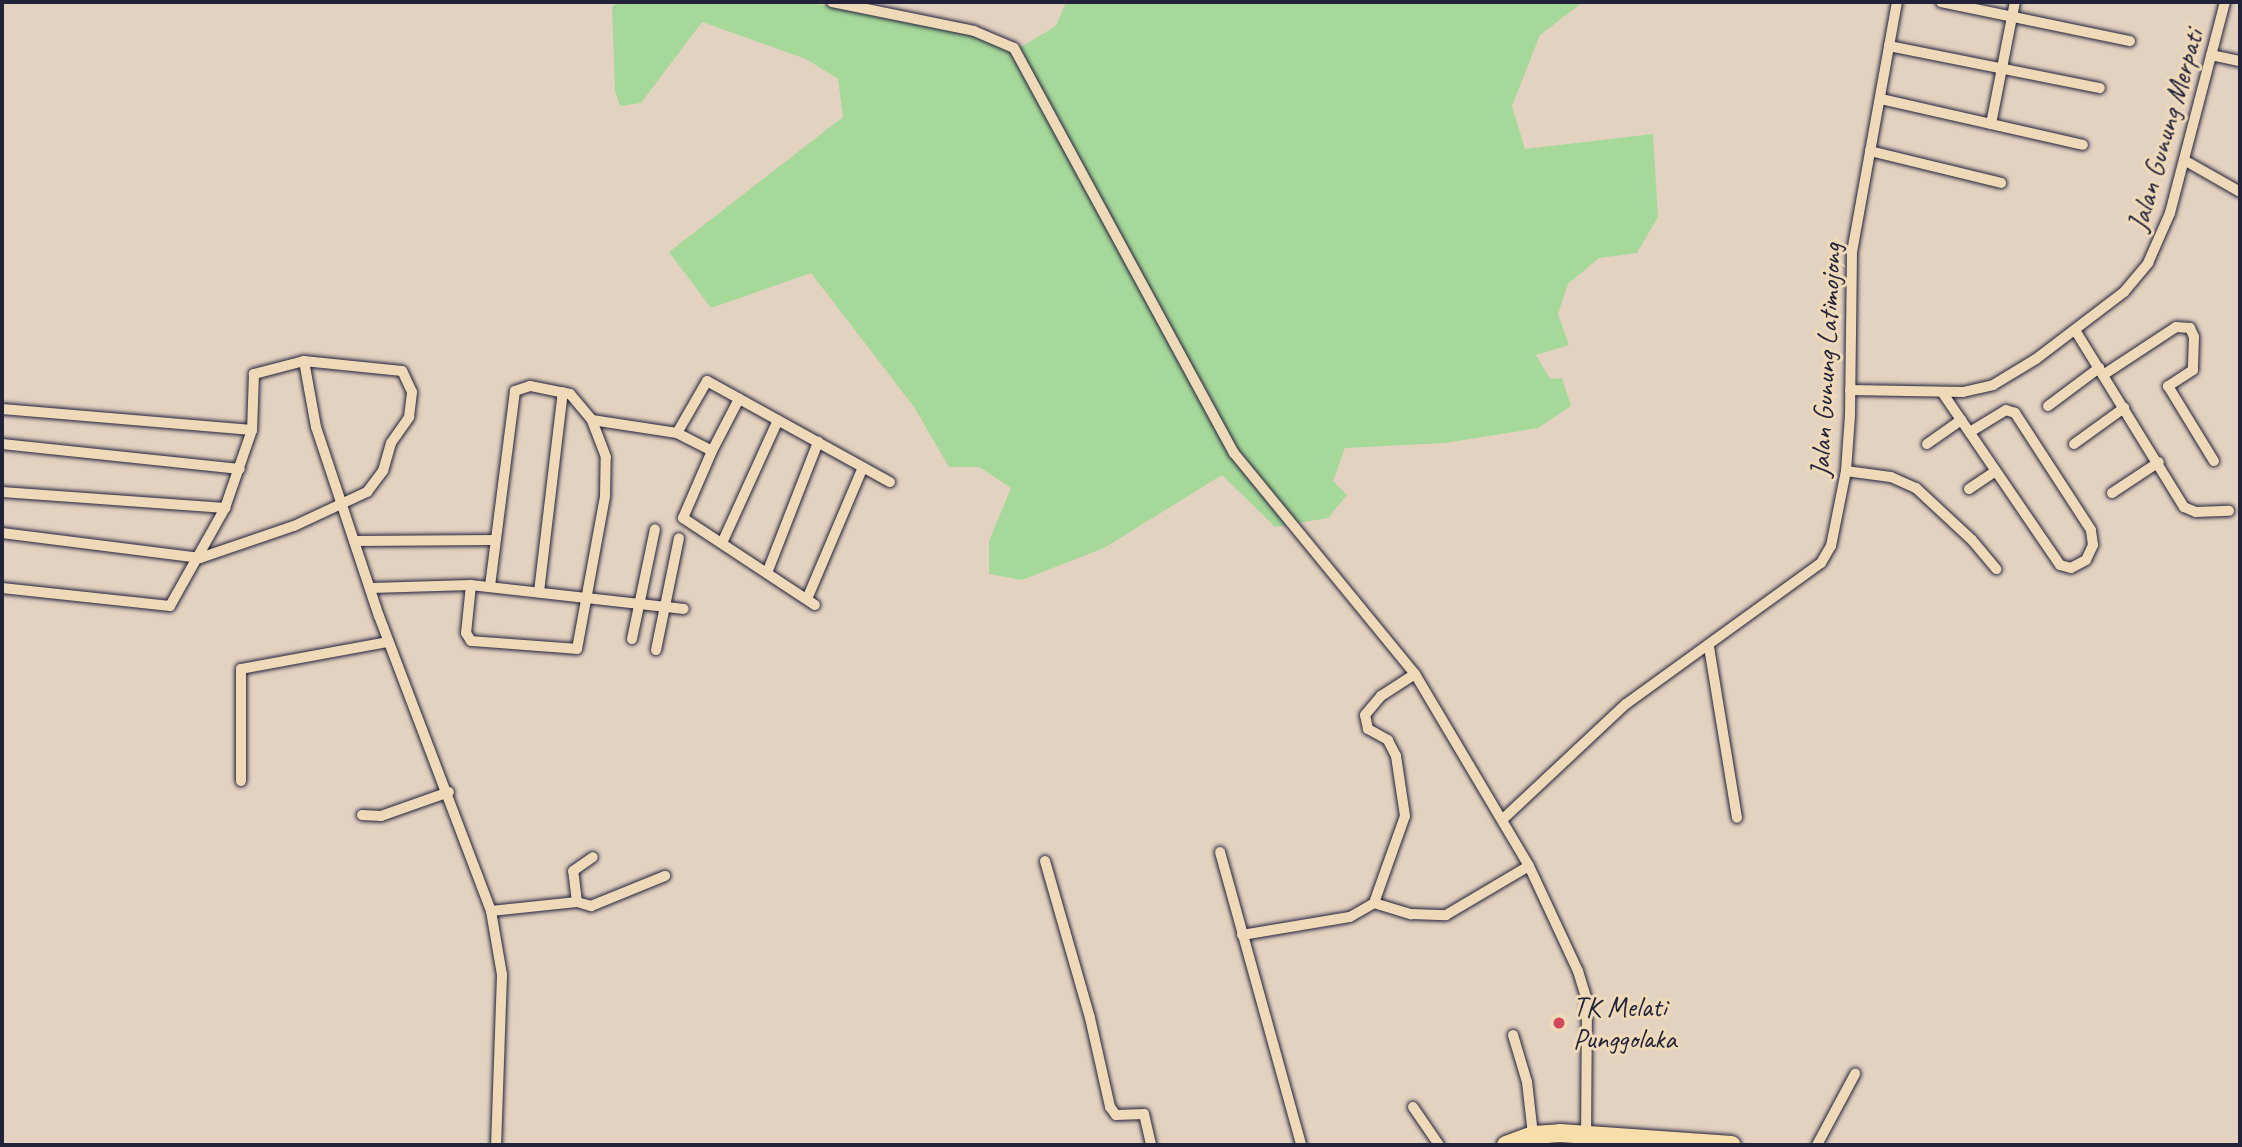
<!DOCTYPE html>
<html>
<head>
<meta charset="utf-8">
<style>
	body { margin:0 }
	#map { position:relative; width:2242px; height:1147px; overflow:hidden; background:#e4d2c1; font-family:Caveat,sans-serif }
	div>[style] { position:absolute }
	.green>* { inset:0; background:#a6d89a }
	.roads { filter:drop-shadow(0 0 2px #22223b) drop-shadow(0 0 2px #22223b) }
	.minor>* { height:10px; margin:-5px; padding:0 5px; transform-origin:5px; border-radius:5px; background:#eed9b8 }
	.trunk>* { height:18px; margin:-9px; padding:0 9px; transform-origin:9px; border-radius:9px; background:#f8deab }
	.dots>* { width:19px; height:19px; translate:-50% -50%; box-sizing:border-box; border:4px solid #eed9b8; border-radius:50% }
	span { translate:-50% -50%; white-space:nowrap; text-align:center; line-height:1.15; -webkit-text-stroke:6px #eed9b8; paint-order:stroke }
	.street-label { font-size:28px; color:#22223b }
	.poi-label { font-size:28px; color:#22223b }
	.left { translate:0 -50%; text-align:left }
	.frame { position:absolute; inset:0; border:4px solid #22223b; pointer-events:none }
</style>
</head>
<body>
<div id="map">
	<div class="green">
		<i style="clip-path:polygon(618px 2px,809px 2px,973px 36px,1012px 52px,1056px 26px,1066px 2px,1583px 2px,1540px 35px,1512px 106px,1525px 149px,1653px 134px,1658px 217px,1637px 253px,1599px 258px,1568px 284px,1558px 314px,1569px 345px,1536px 355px,1550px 379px,1562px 378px,1571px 406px,1538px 428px,1445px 443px,1345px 448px,1333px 481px,1347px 495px,1328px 518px,1275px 527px,1222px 475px,1104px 548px,1022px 580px,989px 574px,989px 541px,1011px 488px,979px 467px,949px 467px,914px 407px,811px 273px,711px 308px,669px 252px,843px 117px,838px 79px,806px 59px,702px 22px,641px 103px,620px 106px,615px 91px,612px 7px)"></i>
	</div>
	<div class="roads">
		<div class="minor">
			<i style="left:832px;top:2px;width:145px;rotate:11.5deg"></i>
			<i style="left:974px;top:31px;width:43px;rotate:23deg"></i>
			<i style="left:1014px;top:48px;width:461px;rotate:61.5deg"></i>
			<i style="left:1234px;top:453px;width:286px;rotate:50.7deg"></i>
			<i style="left:1415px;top:674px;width:223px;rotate:59.3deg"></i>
			<i style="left:1529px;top:866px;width:116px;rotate:65deg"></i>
			<i style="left:1578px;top:971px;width:31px;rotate:73deg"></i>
			<i style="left:1587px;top:1001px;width:144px;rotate:90.4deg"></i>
			<i style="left:1941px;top:2px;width:193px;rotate:11.7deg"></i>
			<i style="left:1889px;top:46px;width:215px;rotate:11.3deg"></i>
			<i style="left:2211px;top:55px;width:30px;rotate:12deg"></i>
			<i style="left:1881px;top:99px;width:207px;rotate:12.8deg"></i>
			<i style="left:1991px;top:124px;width:124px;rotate:-78.9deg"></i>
			<i style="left:1870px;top:151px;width:135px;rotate:13.7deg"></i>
			<i style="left:2184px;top:160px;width:64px;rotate:29.7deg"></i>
			<i style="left:2075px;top:330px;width:208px;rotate:58.4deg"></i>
			<i style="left:2184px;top:507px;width:13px;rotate:23deg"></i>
			<i style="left:2196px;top:512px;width:33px;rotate:-2deg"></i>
			<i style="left:304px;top:361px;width:67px;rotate:79.7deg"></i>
			<i style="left:316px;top:427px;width:199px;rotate:71.6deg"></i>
			<i style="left:379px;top:616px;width:316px;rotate:69.2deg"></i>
			<i style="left:491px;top:911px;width:65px;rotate:80.2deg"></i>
			<i style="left:502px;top:975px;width:170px;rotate:92deg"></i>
			<i style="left:2103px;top:375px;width:87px;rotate:-33.3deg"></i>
			<i style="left:2176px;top:327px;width:14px;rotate:4deg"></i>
			<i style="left:2190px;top:328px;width:10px;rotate:66deg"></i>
			<i style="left:2194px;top:337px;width:33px;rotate:92deg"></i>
			<i style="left:2193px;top:370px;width:30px;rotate:147deg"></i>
			<i style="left:2168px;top:386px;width:88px;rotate:58.5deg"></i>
			<i style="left:1850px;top:390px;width:113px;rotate:1deg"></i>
			<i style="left:1963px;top:392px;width:31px;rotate:-13deg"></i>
			<i style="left:1993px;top:385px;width:50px;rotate:-31.2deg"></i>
			<i style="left:2036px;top:359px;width:111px;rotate:-37.3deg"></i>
			<i style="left:2124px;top:292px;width:38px;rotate:-50deg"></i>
			<i style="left:2148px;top:263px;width:55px;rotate:-66.3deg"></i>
			<i style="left:2170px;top:213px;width:218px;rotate:-75.4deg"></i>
			<i style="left:1942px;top:392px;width:209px;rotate:55.7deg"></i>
			<i style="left:2060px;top:565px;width:11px;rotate:15deg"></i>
			<i style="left:2071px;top:568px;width:17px;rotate:-28deg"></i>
			<i style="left:2086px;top:560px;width:17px;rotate:-65deg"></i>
			<i style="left:2093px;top:545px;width:15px;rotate:-98deg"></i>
			<i style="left:2091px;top:530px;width:140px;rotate:-123deg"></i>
			<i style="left:2015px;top:413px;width:9px;rotate:-162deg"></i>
			<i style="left:2006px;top:410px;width:42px;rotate:148.6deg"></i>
			<i style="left:2048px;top:406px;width:64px;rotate:-36.7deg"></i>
			<i style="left:2px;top:409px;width:251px;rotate:4.8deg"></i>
			<i style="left:592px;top:420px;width:86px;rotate:8.7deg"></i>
			<i style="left:677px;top:433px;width:60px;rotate:-60deg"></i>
			<i style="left:707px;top:381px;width:209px;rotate:28.9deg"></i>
			<i style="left:677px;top:433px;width:39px;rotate:27deg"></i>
			<i style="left:712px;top:451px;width:73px;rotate:113.4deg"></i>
			<i style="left:683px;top:518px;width:158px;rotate:33.4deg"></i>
			<i style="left:2px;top:444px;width:239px;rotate:6deg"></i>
			<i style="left:1927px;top:444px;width:42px;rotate:-35.2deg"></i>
			<i style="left:2074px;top:444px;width:62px;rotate:-35.8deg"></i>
			<i style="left:712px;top:451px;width:59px;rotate:-62.6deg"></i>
			<i style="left:1846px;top:471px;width:45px;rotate:7.6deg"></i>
			<i style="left:1891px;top:477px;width:27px;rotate:24deg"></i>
			<i style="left:1916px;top:488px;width:76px;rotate:42.9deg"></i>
			<i style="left:1972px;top:540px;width:38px;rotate:50deg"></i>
			<i style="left:1969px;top:489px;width:32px;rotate:-34deg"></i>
			<i style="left:2px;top:492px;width:224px;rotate:4.1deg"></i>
			<i style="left:225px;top:508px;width:112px;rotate:119.3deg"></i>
			<i style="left:170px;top:606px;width:169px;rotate:-173.9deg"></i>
			<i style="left:2112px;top:493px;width:56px;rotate:-33.4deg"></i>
			<i style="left:2px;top:533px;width:200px;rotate:7.2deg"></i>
			<i style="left:200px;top:558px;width:99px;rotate:-18.8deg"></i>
			<i style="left:294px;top:526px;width:81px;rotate:-25deg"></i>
			<i style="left:367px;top:492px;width:26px;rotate:-53deg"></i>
			<i style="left:383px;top:471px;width:29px;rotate:-74deg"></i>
			<i style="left:391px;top:443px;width:32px;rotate:-55deg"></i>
			<i style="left:409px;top:417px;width:25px;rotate:-83deg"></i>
			<i style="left:412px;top:392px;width:23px;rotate:-115deg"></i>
			<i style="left:402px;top:371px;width:99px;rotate:-174.2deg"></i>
			<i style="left:304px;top:361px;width:52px;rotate:165.4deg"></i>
			<i style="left:254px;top:374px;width:56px;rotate:92deg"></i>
			<i style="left:252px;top:430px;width:83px;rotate:109.1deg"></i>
			<i style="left:354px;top:541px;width:141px;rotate:-0.4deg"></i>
			<i style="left:722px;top:543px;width:135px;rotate:-65.5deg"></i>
			<i style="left:767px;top:573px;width:141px;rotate:-68.7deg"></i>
			<i style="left:471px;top:585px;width:48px;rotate:95.9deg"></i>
			<i style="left:466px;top:633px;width:9px;rotate:58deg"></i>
			<i style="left:471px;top:641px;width:106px;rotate:4.3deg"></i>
			<i style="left:577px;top:649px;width:156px;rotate:-79.6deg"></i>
			<i style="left:605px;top:496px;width:39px;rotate:-89deg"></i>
			<i style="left:606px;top:457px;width:40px;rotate:-111deg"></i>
			<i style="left:592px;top:420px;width:34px;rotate:-130deg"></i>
			<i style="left:570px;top:394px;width:41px;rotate:-168.7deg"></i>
			<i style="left:530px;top:386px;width:16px;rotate:162deg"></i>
			<i style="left:515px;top:391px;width:197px;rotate:97.3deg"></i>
			<i style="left:371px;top:588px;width:100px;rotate:-1.7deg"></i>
			<i style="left:471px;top:585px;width:214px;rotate:6.4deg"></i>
			<i style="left:539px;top:592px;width:201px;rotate:-83.2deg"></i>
			<i style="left:807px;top:599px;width:143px;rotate:-67deg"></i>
			<i style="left:632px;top:639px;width:112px;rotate:-78.2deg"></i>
			<i style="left:1709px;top:647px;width:173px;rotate:80.7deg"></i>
			<i style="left:656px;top:650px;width:114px;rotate:-78.4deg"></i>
			<i style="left:241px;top:781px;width:112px;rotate:-90deg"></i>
			<i style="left:241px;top:669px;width:149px;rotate:-10.4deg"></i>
			<i style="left:362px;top:815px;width:19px;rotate:3deg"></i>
			<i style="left:381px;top:816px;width:72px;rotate:-19.4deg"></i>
			<i style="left:1503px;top:819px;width:168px;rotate:-43.1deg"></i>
			<i style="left:1626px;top:704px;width:241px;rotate:-35.9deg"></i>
			<i style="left:1821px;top:563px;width:20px;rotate:-60deg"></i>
			<i style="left:1831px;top:546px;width:76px;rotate:-78.7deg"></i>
			<i style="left:1846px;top:471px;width:56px;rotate:-85.9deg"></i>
			<i style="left:1850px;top:415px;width:163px;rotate:-89.3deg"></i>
			<i style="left:1852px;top:252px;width:254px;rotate:-79.8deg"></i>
			<i style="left:1220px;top:852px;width:304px;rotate:74.5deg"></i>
			<i style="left:1045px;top:861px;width:163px;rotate:74deg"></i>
			<i style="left:1090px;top:1018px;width:91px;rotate:77.3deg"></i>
			<i style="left:1110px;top:1107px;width:10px;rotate:53deg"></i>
			<i style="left:1116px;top:1115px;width:28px;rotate:-2deg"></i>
			<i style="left:1144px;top:1114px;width:32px;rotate:77deg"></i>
			<i style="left:577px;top:902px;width:31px;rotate:-97deg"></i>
			<i style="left:573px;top:871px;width:24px;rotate:-35deg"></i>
			<i style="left:1374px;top:903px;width:39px;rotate:17deg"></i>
			<i style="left:1411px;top:914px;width:35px;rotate:2deg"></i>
			<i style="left:1446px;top:915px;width:96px;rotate:-30.6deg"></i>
			<i style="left:491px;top:911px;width:86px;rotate:-6deg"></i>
			<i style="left:577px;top:902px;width:15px;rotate:16deg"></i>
			<i style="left:591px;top:906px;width:80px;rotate:-22.1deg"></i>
			<i style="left:1242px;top:935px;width:109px;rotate:-9.5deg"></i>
			<i style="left:1350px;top:917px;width:28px;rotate:-30deg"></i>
			<i style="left:1374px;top:903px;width:92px;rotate:-70.4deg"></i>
			<i style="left:1405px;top:816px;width:61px;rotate:-98.5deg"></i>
			<i style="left:1396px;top:756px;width:18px;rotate:-117deg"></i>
			<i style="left:1388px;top:740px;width:23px;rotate:-151deg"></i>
			<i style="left:1368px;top:729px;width:14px;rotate:-102deg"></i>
			<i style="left:1365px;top:715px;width:25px;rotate:-50deg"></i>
			<i style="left:1381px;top:696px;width:40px;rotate:-32.9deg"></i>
			<i style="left:1513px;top:1035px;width:49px;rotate:73.4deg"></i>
			<i style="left:1527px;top:1082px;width:53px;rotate:83.5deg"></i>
			<i style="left:1413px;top:1107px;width:46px;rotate:55.6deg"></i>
			<i style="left:1817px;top:1145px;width:81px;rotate:-61.8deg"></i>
		</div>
		<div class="trunk">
			<i style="left:1506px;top:1145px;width:29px;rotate:-20deg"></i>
			<i style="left:1533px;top:1135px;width:27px;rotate:-4deg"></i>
			<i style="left:1560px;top:1133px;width:172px;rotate:4deg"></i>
		</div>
	</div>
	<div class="dots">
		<i style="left:1559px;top:1023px;background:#d1495b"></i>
	</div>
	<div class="street-label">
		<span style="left:2166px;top:130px;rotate:-74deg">Jalan Gunung Merpati</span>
		<span style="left:1826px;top:360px;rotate:-87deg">Jalan Gunung Latimojong</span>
	</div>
	<div class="poi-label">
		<span class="left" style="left:1573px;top:1023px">TK Melati<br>Punggolaka</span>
	</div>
	<div class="frame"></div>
</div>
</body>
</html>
